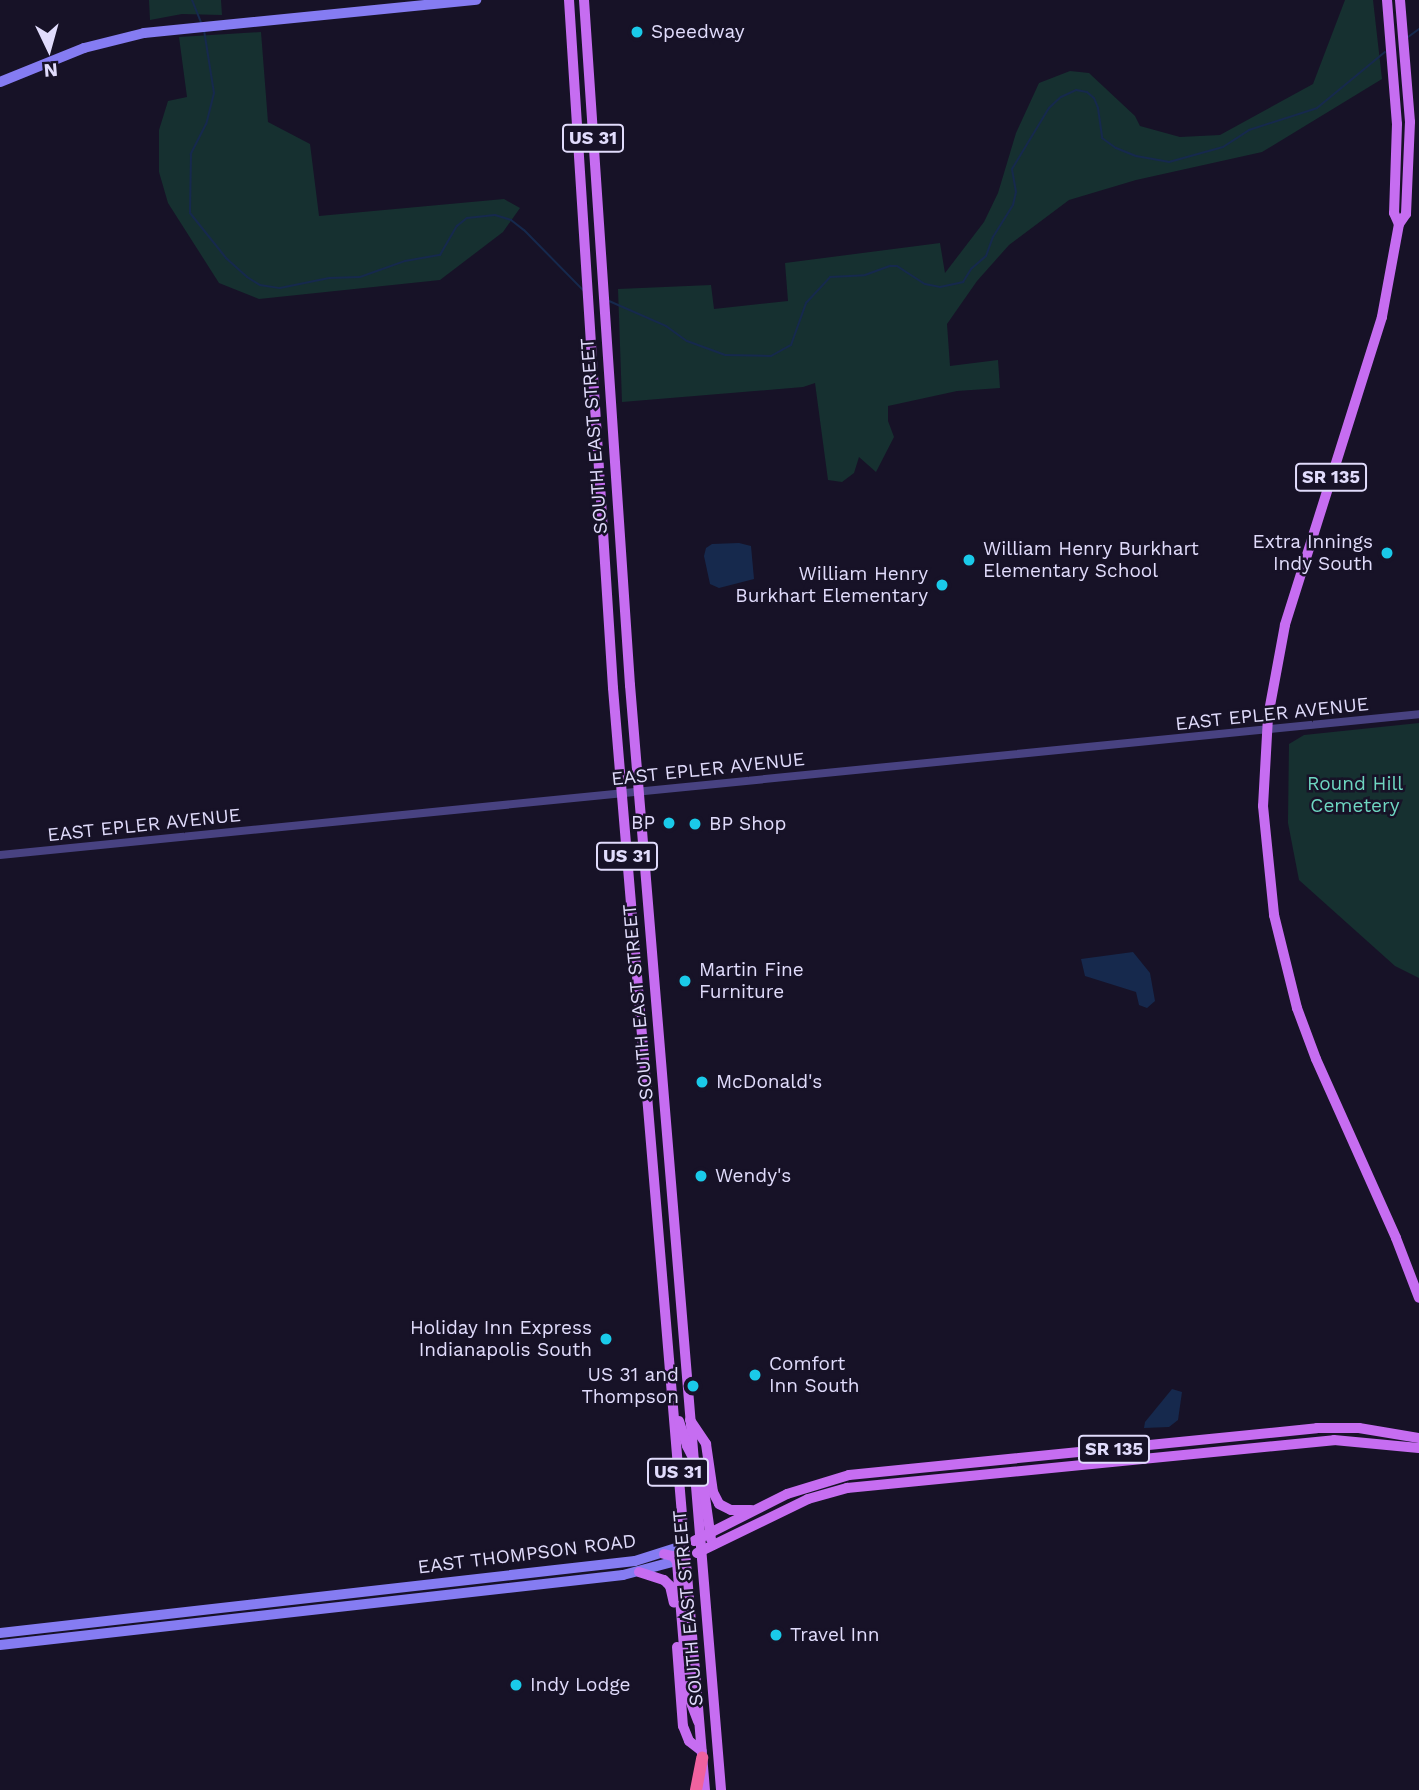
<!DOCTYPE html>
<html>
<head>
<meta charset="utf-8">
<style>
	body { margin:0 }
	#map { position:relative; width:1419px; height:1790px; overflow:hidden; background:#171227; font-family:"Work Sans",sans-serif }
	div>[style] { position:absolute }
	.green>* { inset:0; background:#163030 }
	.water>* { inset:0; background:#16294d }
	.stream>* { height:2px; margin:-1px; padding:0 1px; transform-origin:1px; border-radius:1px; background:#16294d }
	.tertiary>* { height:8px; margin:-4px; padding:0 4px; transform-origin:4px; border-radius:4px; background:#484281 }
	.secondary>* { height:10px; margin:-5px; padding:0 5px; transform-origin:5px; border-radius:5px; background:#857cf2 }
	.primary>* { height:10px; margin:-5px; padding:0 5px; transform-origin:5px; border-radius:5px; background:#c66df1 }
	.motorway>* { height:12px; margin:-6px; padding:0 6px; transform-origin:6px; border-radius:6px; background:#f0629f }
	.dots>* { width:19px; height:19px; translate:-50% -50%; box-sizing:border-box; border:4px solid #171227; border-radius:50% }
	span { translate:-50% -50%; white-space:nowrap; text-align:center; line-height:1.15; -webkit-text-stroke:5px #171227; paint-order:stroke }
	.shield-label span { padding:2px 5px; background:#171227; border:2px solid; border-radius:5px; -webkit-text-stroke-width:0 }
	.shield-label { font-size:18px; color:#e1dcfc; font-weight:700 }
	.poi-label { font-size:19px; color:#e1dcfc }
	.left { translate:0 -50%; text-align:left }
	.right { translate:-100% -50%; text-align:right }
	.street-label { font-size:19px; color:#e1dcfc }
	.park-label { font-size:19px; color:#6ed6c1 }
	.north { position:absolute; left:14px; top:14px; width:70px; height:70px; -webkit-text-stroke:5px #171227; paint-order:stroke; rotate:175deg; font-size:19px; font-weight:700; line-height:28px; text-align:center; color:#e1dcfc }
	.north::after { content:''; display:block; margin:auto; width:24px; height:32px; background:#e1dcfc; clip-path:polygon(50% 0,100% 100%,50% 72%,0 100%) }
</style>
</head>
<body>
<div id="map">
	<div class="green">
		<i style="clip-path:polygon(149px 0,221px 0,222px 15px,182px 14px,150px 20px)"></i>
		<i style="clip-path:polygon(1345px 0,1373px 0,1382px 79px,1262px 152px,1136px 180px,1069px 200px,1009px 245px,977px 281px,947px 324px,950px 366px,998px 360px,1000px 388px,957px 391px,888px 406px,888px 421px,894px 437px,876px 472px,859px 457px,854px 473px,842px 482px,828px 480px,815px 383px,803px 387px,622px 402px,618px 289px,711px 285px,714px 309px,788px 301px,785px 263px,940px 243px,945px 273px,984px 222px,998px 193px,1016px 133px,1039px 83px,1070px 71px,1089px 73px,1135px 116px,1140px 126px,1180px 137px,1220px 135px,1313px 84px)"></i>
		<i style="clip-path:polygon(261px 32px,268px 122px,310px 144px,319px 216px,504px 199px,520px 208px,503px 232px,440px 280px,259px 299px,219px 283px,168px 203px,159px 172px,159px 130px,168px 101px,187px 97px,179px 37px)"></i>
		<i style="clip-path:polygon(1419px 723px,1419px 978px,1395px 966px,1299px 880px,1288px 823px,1289px 744px,1304px 735px)"></i>
	</div>
	<div class="water">
		<i style="clip-path:polygon(739px 543px,751px 546px,754px 579px,719px 588px,710px 584px,704px 556px,706px 548px,712px 544px)"></i>
		<i style="clip-path:polygon(1133px 952px,1150px 973px,1155px 1001px,1147px 1008px,1139px 1005px,1136px 992px,1085px 976px,1081px 959px)"></i>
		<i style="clip-path:polygon(1172px 1389px,1182px 1392px,1178px 1420px,1169px 1427px,1144px 1428px,1145px 1422px)"></i>
	</div>
	<div class="stream">
		<i style="left:192px;top:0;width:24px;rotate:68deg"></i>
		<i style="left:204px;top:30px;width:64px;rotate:81deg"></i>
		<i style="left:214px;top:93px;width:32px;rotate:104deg"></i>
		<i style="left:206px;top:124px;width:34px;rotate:117deg"></i>
		<i style="left:191px;top:154px;width:59px;rotate:91deg"></i>
		<i style="left:190px;top:213px;width:58px;rotate:51.3deg"></i>
		<i style="left:226px;top:258px;width:28px;rotate:42deg"></i>
		<i style="left:247px;top:277px;width:15px;rotate:32deg"></i>
		<i style="left:260px;top:285px;width:20px;rotate:9deg"></i>
		<i style="left:280px;top:288px;width:50px;rotate:-11.5deg"></i>
		<i style="left:329px;top:278px;width:31px;rotate:-2deg"></i>
		<i style="left:360px;top:277px;width:48px;rotate:-19.6deg"></i>
		<i style="left:405px;top:261px;width:36px;rotate:-10deg"></i>
		<i style="left:440px;top:255px;width:34px;rotate:-60deg"></i>
		<i style="left:457px;top:226px;width:13px;rotate:-39deg"></i>
		<i style="left:467px;top:218px;width:28px;rotate:-6deg"></i>
		<i style="left:495px;top:215px;width:17px;rotate:17deg"></i>
		<i style="left:511px;top:220px;width:16px;rotate:38deg"></i>
		<i style="left:524px;top:230px;width:86px;rotate:45.5deg"></i>
		<i style="left:1408px;top:37px;width:14px;rotate:-36deg"></i>
		<i style="left:609px;top:301px;width:62px;rotate:23.7deg"></i>
		<i style="left:666px;top:326px;width:26px;rotate:36deg"></i>
		<i style="left:687px;top:341px;width:40px;rotate:20.2deg"></i>
		<i style="left:725px;top:355px;width:46px;rotate:1.2deg"></i>
		<i style="left:771px;top:356px;width:23px;rotate:-29deg"></i>
		<i style="left:791px;top:345px;width:45px;rotate:-70.3deg"></i>
		<i style="left:806px;top:303px;width:35px;rotate:-47deg"></i>
		<i style="left:830px;top:277px;width:35px;rotate:-3deg"></i>
		<i style="left:865px;top:275px;width:27px;rotate:-20deg"></i>
		<i style="left:890px;top:266px;width:7px"></i>
		<i style="left:897px;top:266px;width:33px;rotate:33deg"></i>
		<i style="left:925px;top:284px;width:15px;rotate:11deg"></i>
		<i style="left:940px;top:287px;width:24px;rotate:-12deg"></i>
		<i style="left:963px;top:282px;width:15px;rotate:-58deg"></i>
		<i style="left:971px;top:269px;width:20px;rotate:-41deg"></i>
		<i style="left:986px;top:256px;width:20px;rotate:-70deg"></i>
		<i style="left:993px;top:237px;width:38px;rotate:-58deg"></i>
		<i style="left:1013px;top:205px;width:13px;rotate:-77deg"></i>
		<i style="left:1016px;top:192px;width:23px;rotate:-100deg"></i>
		<i style="left:1012px;top:169px;width:71px;rotate:-58.8deg"></i>
		<i style="left:1049px;top:108px;width:16px;rotate:-43deg"></i>
		<i style="left:1061px;top:97px;width:17px;rotate:-25deg"></i>
		<i style="left:1076px;top:90px;width:11px;rotate:10deg"></i>
		<i style="left:1087px;top:92px;width:9px;rotate:41deg"></i>
		<i style="left:1094px;top:98px;width:11px;rotate:68deg"></i>
		<i style="left:1098px;top:108px;width:30px;rotate:82deg"></i>
		<i style="left:1102px;top:138px;width:17px;rotate:36deg"></i>
		<i style="left:1116px;top:148px;width:22px;rotate:22deg"></i>
		<i style="left:1136px;top:156px;width:34px;rotate:10deg"></i>
		<i style="left:1169px;top:162px;width:56px;rotate:-15.5deg"></i>
		<i style="left:1223px;top:147px;width:31px;rotate:-33deg"></i>
		<i style="left:1249px;top:130px;width:71px;rotate:-17.9deg"></i>
		<i style="left:1317px;top:108px;width:88px;rotate:-39.5deg"></i>
	</div>
	<div class="tertiary">
		<i style="left:0;top:855px;width:1426px;rotate:-5.67deg"></i>
	</div>
	<div class="secondary">
		<i style="left:0;top:82px;width:91px;rotate:-22deg"></i>
		<i style="left:84px;top:48px;width:62px;rotate:-14deg"></i>
		<i style="left:144px;top:33px;width:334px;rotate:-5.7deg"></i>
		<i style="left:0;top:1633px;width:639px;rotate:-6.47deg"></i>
		<i style="left:635px;top:1561px;width:52px;rotate:-17.7deg"></i>
		<i style="left:0;top:1645px;width:627px;rotate:-6.41deg"></i>
		<i style="left:623px;top:1575px;width:62px;rotate:-14.9deg"></i>
	</div>
	<div class="primary">
		<i style="left:569px;top:0;width:689px;rotate:86.34deg"></i>
		<i style="left:613px;top:688px;width:1106px;rotate:85.23deg"></i>
		<i style="left:584px;top:0;width:687px;rotate:86.16deg"></i>
		<i style="left:630px;top:685px;width:1109px;rotate:85.29deg"></i>
		<i style="left:1387px;top:0;width:124px;rotate:85.4deg"></i>
		<i style="left:1397px;top:124px;width:89px;rotate:91.9deg"></i>
		<i style="left:1394px;top:213px;width:12px;rotate:66deg"></i>
		<i style="left:1400px;top:0;width:122px;rotate:85.3deg"></i>
		<i style="left:1410px;top:122px;width:92px;rotate:92.5deg"></i>
		<i style="left:1406px;top:214px;width:12px;rotate:125deg"></i>
		<i style="left:1399px;top:224px;width:95px;rotate:100.4deg"></i>
		<i style="left:1382px;top:317px;width:323px;rotate:107.5deg"></i>
		<i style="left:1285px;top:625px;width:94px;rotate:100.5deg"></i>
		<i style="left:1268px;top:717px;width:89px;rotate:93.2deg"></i>
		<i style="left:1263px;top:806px;width:110px;rotate:84.2deg"></i>
		<i style="left:1274px;top:915px;width:96px;rotate:76.1deg"></i>
		<i style="left:1297px;top:1008px;width:54px;rotate:69.6deg"></i>
		<i style="left:1316px;top:1059px;width:196px;rotate:65.9deg"></i>
		<i style="left:1396px;top:1238px;width:64px;rotate:69deg"></i>
		<i style="left:690px;top:1420px;width:29px;rotate:56deg"></i>
		<i style="left:706px;top:1444px;width:49px;rotate:81.7deg"></i>
		<i style="left:713px;top:1492px;width:13px;rotate:63deg"></i>
		<i style="left:719px;top:1504px;width:13px;rotate:27deg"></i>
		<i style="left:731px;top:1510px;width:20px"></i>
		<i style="left:679px;top:1421px;width:26px;rotate:72deg"></i>
		<i style="left:687px;top:1446px;width:34px;rotate:63deg"></i>
		<i style="left:702px;top:1476px;width:64px;rotate:81.9deg"></i>
		<i style="left:694px;top:1541px;width:104px;rotate:-26.8deg"></i>
		<i style="left:787px;top:1494px;width:65px;rotate:-17deg"></i>
		<i style="left:849px;top:1475px;width:470px;rotate:-5.7deg"></i>
		<i style="left:1317px;top:1428px;width:42px"></i>
		<i style="left:1359px;top:1428px;width:61px;rotate:9.5deg"></i>
		<i style="left:697px;top:1553px;width:123px;rotate:-25.9deg"></i>
		<i style="left:808px;top:1499px;width:41px;rotate:-15.8deg"></i>
		<i style="left:847px;top:1488px;width:489px;rotate:-5.6deg"></i>
		<i style="left:1334px;top:1440px;width:85px;rotate:5.4deg"></i>
		<i style="left:664px;top:1554px;width:9px;rotate:13deg"></i>
		<i style="left:673px;top:1556px;width:7px;rotate:56deg"></i>
		<i style="left:677px;top:1562px;width:133px;rotate:85.3deg"></i>
		<i style="left:688px;top:1695px;width:28px;rotate:69deg"></i>
		<i style="left:639px;top:1572px;width:26px;rotate:18deg"></i>
		<i style="left:664px;top:1580px;width:8px;rotate:45deg"></i>
		<i style="left:670px;top:1586px;width:17px;rotate:77deg"></i>
		<i style="left:677px;top:1647px;width:79px;rotate:85.7deg"></i>
		<i style="left:683px;top:1726px;width:16px;rotate:68deg"></i>
		<i style="left:689px;top:1741px;width:16px;rotate:38deg"></i>
	</div>
	<div class="motorway">
		<i style="left:696px;top:1790px;width:33px;rotate:-79deg"></i>
	</div>
	<div class="dots">
		<i style="left:637px;top:32px;background:#1acae9"></i>
		<i style="left:1387px;top:553px;background:#1acae9"></i>
		<i style="left:969px;top:560px;background:#1acae9"></i>
		<i style="left:942px;top:585px;background:#1acae9"></i>
		<i style="left:669px;top:823px;background:#1acae9"></i>
		<i style="left:695px;top:824px;background:#1acae9"></i>
		<i style="left:685px;top:981px;background:#1acae9"></i>
		<i style="left:702px;top:1082px;background:#1acae9"></i>
		<i style="left:701px;top:1176px;background:#1acae9"></i>
		<i style="left:606px;top:1339px;background:#1acae9"></i>
		<i style="left:755px;top:1375px;background:#1acae9"></i>
		<i style="left:693px;top:1386px;background:#1acae9"></i>
		<i style="left:776px;top:1635px;background:#1acae9"></i>
		<i style="left:516px;top:1685px;background:#1acae9"></i>
	</div>
	<div class="shield-label">
		<span style="left:593px;top:138px">US 31</span>
		<span style="left:1331px;top:477px">SR 135</span>
		<span style="left:627px;top:856px">US 31</span>
		<span style="left:1114px;top:1449px">SR 135</span>
		<span style="left:678px;top:1472px">US 31</span>
	</div>
	<div class="poi-label">
		<span class="left" style="left:651px;top:32px">Speedway</span>
		<span class="right" style="left:1373px;top:553px">Extra Innings<br>Indy South</span>
		<span class="left" style="left:983px;top:560px">William Henry Burkhart<br>Elementary School</span>
		<span class="right" style="left:928px;top:585px">William Henry<br>Burkhart Elementary</span>
		<span class="right" style="left:655px;top:823px">BP</span>
		<span class="left" style="left:709px;top:824px">BP Shop</span>
		<span class="left" style="left:699px;top:981px">Martin Fine<br>Furniture</span>
		<span class="left" style="left:716px;top:1082px">McDonald's</span>
		<span class="left" style="left:715px;top:1176px">Wendy's</span>
		<span class="right" style="left:592px;top:1339px">Holiday Inn Express<br>Indianapolis South</span>
		<span class="left" style="left:769px;top:1375px">Comfort<br>Inn South</span>
		<span class="right" style="left:679px;top:1386px">US 31 and<br>Thompson</span>
		<span class="left" style="left:790px;top:1635px">Travel Inn</span>
		<span class="left" style="left:530px;top:1685px">Indy Lodge</span>
	</div>
	<div class="street-label">
		<span style="left:594px;top:436px;rotate:-94deg">SOUTH EAST STREET</span>
		<span style="left:1272px;top:714px;rotate:-6deg">EAST EPLER AVENUE</span>
		<span style="left:708px;top:769px;rotate:-6deg">EAST EPLER AVENUE</span>
		<span style="left:144px;top:825px;rotate:-6deg">EAST EPLER AVENUE</span>
		<span style="left:638px;top:1002px;rotate:-95deg">SOUTH EAST STREET</span>
		<span style="left:527px;top:1554px;rotate:-7deg">EAST THOMPSON ROAD</span>
		<span style="left:688px;top:1608px;rotate:-95deg">SOUTH EAST STREET</span>
	</div>
	<div class="park-label">
		<span style="left:1355px;top:795px">Round Hill<br>Cemetery</span>
	</div>
	<div class="north">N</div>
</div>
</body>
</html>
